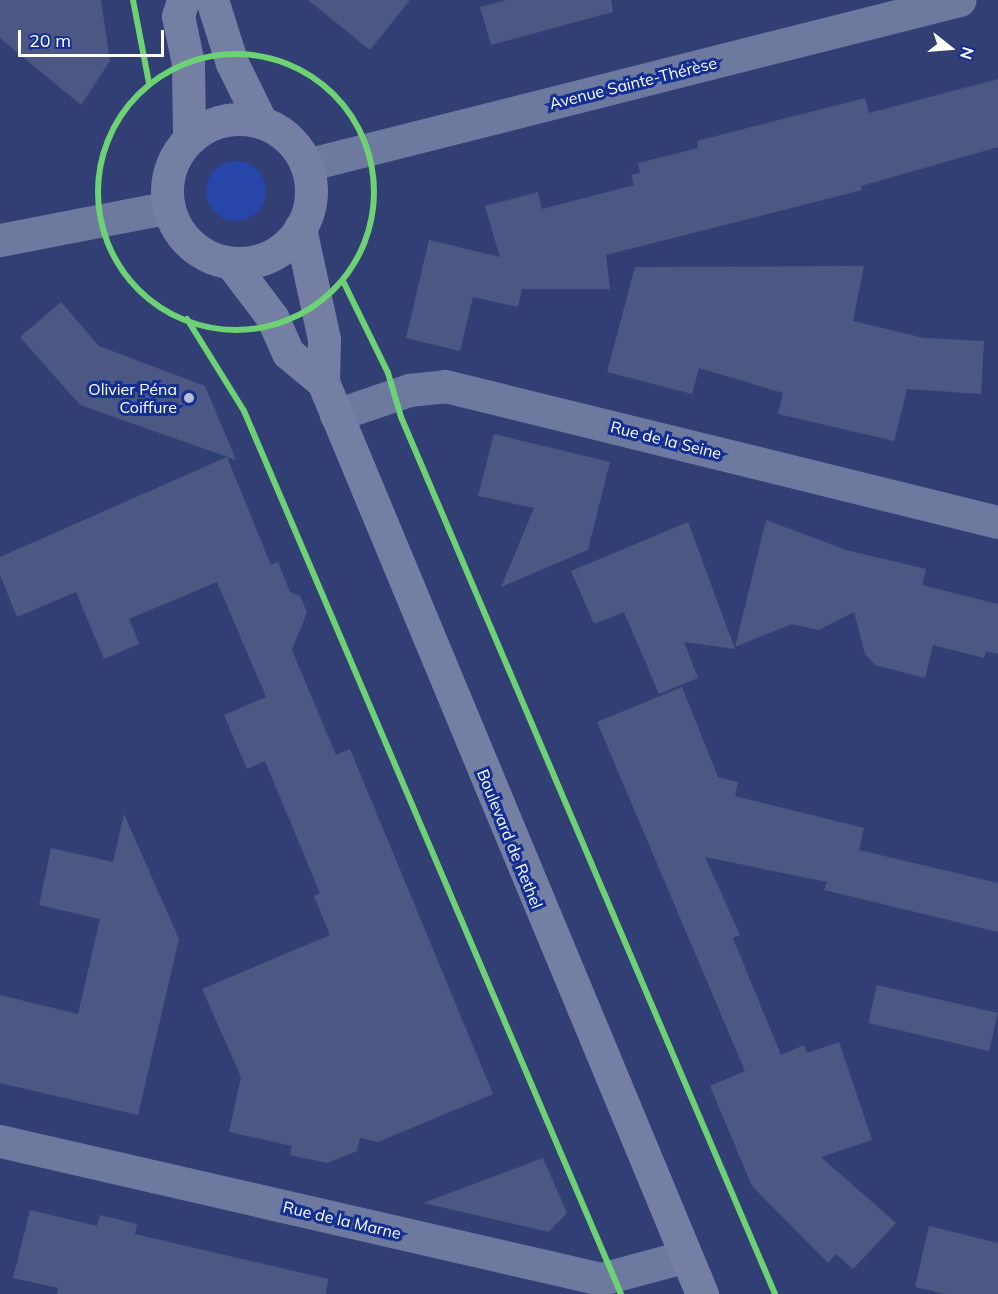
<!DOCTYPE html>
<html>
<head>
<meta charset="utf-8">
<style>
	body { margin:0 }
	#map { position:relative; width:998px; height:1294px; overflow:hidden; background:#313f75; font-family:Mulish,sans-serif }
	div>[style] { position:absolute }
	.green>* { inset:0; background:#2845a9 }
	.round { border-radius:50% }
	.building>* { inset:0; background:#4c5883; transform-origin:0 0 }
	.minor>* { height:33px; margin:-16.5px; padding:0 16.5px; transform-origin:16.5px; border-radius:16.5px; background:#6e79a0 }
	.tertiary>* { height:33px; margin:-16.5px; padding:0 16.5px; transform-origin:16.5px; border-radius:16.5px; background:#6e79a0 }
	.secondary>* { height:33px; margin:-16.5px; padding:0 16.5px; transform-origin:16.5px; border-radius:16.5px; background:#757fa4 }
	.secondary>.ring { margin:-16.5px; padding:0; box-sizing:content-box; background:none; border:33px solid #757fa4; border-radius:50% }
	.cycleway>* { height:6px; margin:-3px; padding:0 3px; transform-origin:3px; border-radius:3px; background:#6cd273 }
	.cycleway>.ring { margin:-3px; padding:0; box-sizing:content-box; background:none; border:6px solid #6cd273; border-radius:50% }
	.dots>* { width:16px; height:16px; translate:-50% -50%; box-sizing:border-box; border:3px solid #142f92; border-radius:50% }
	span { translate:-50% -50%; white-space:nowrap; text-align:center; line-height:1.15; -webkit-text-stroke:6px #142f92; paint-order:stroke }
	.street-label { font-size:16px; color:#fff }
	.poi-label { font-size:16px; color:#fff }
	.right { translate:-100% -50%; text-align:right }
	.north { position:absolute; left:920px; top:18px; width:60px; height:60px; -webkit-text-stroke:4px #142f92; paint-order:stroke; rotate:107deg; font-size:16px; font-weight:700; line-height:24px; text-align:center; color:#fff }
	.north::after { content:''; display:block; margin:auto; width:21px; height:27px; background:#fff; clip-path:polygon(50% 0,100% 100%,50% 72%,0 100%) }
	.scale { position:absolute; left:18px; top:30px; width:146px; height:27px; box-sizing:border-box; border:3px solid #fff; border-top:0; padding-left:8px; font-size:18px; line-height:21px; white-space:nowrap; color:#fff; -webkit-text-stroke:4px #142f92; paint-order:stroke }
</style>
</head>
<body>
<div id="map">
	<div class="green">
		<i class="round" style="left:206px;top:161px;width:60px;height:60px"></i>
	</div>
	<div class="building">
		<i style="clip-path:polygon(0 0,101px 0,110px 61px,81px 105px,0 38px)"></i>
		<i style="clip-path:polygon(308px 0,410px 0,370px 50px)"></i>
		<i style="clip-path:polygon(506px 0,611px 0,613px 12px,491px 45px,480px 7px)"></i>
		<i style="clip-path:polygon(998px 79px,998px 147px,861px 186px,862px 190px,606px 255px,610px 289px,522px 289px,518px 307px,473px 297px,460px 351px,406px 338px,429px 240px,500px 257px,485px 206px,538px 192px,542px 209px,634px 185px,631px 175px,640px 173px,638px 163px,698px 148px,697px 141px,865px 98px,869px 113px)"></i>
		<i style="clip-path:polygon(864px 266px,853px 321px,924px 338px,984px 341px,981px 394px,907px 389px,894px 441px,778px 414px,783px 393px,699px 368px,692px 394px,607px 372px,635px 267px)"></i>
		<i style="clip-path:polygon(61px 302px,99px 346px,205px 386px,236px 460px,80px 405px,20px 337px)"></i>
		<i style="clip-path:polygon(494px 434px,610px 462px,588px 550px,501px 587px,534px 508px,478px 496px)"></i>
		<i style="clip-path:polygon(227px 457px,271px 565px,278px 562px,290px 592px,300px 596px,307px 612px,292px 650px,336px 755px,350px 749px,493px 1094px,378px 1142px,360px 1138px,357px 1151px,327px 1163px,290px 1155px,292px 1146px,229px 1132px,241px 1077px,202px 989px,330px 935px,314px 896px,320px 893px,265px 761px,247px 769px,224px 715px,266px 697px,217px 582px,129px 619px,139px 644px,104px 659px,76px 592px,17px 617px,0 575px,0 557px)"></i>
		<i style="clip-path:polygon(766px 520px,846px 550px,926px 569px,922px 585px,998px 604px,998px 654px,986px 651px,984px 658px,933px 645px,925px 678px,875px 665px,865px 654px,854px 612px,819px 630px,792px 624px,735px 647px)"></i>
		<i style="clip-path:polygon(688px 522px,735px 649px,684px 642px,698px 678px,659px 694px,624px 612px,594px 624px,571px 571px)"></i>
		<i style="clip-path:polygon(682px 687px,718px 777px,738px 782px,735px 796px,864px 828px,859px 850px,998px 883px,998px 932px,824px 890px,827px 882px,705px 857px,740px 935px,733px 938px,781px 1055px,804px 1045px,807px 1053px,839px 1042px,872px 1140px,821px 1157px,896px 1223px,853px 1269px,836px 1254px,828px 1263px,752px 1186px,710px 1086px,745px 1071px,597px 722px)"></i>
		<i style="clip-path:polygon(124px 814px,179px 939px,138px 1115px,0 1083px,0 995px,78px 1014px,100px 919px,39px 905px,51px 848px,113px 862px)"></i>
		<i style="left:877px;top:985px;width:124px;height:39px;rotate:13deg"></i>
		<i style="clip-path:polygon(543px 1158px,567px 1213px,549px 1232px,423px 1203px)"></i>
		<i style="clip-path:polygon(30px 1210px,97px 1226px,100px 1215px,137px 1224px,135px 1234px,328px 1279px,326px 1294px,57px 1294px,58px 1288px,13px 1278px)"></i>
		<i style="clip-path:polygon(929px 1226px,998px 1243px,998px 1294px,945px 1294px,915px 1287px)"></i>
	</div>
	<div class="minor">
		<i style="left:336px;top:415px;width:77px;rotate:-18.9deg"></i>
		<i style="left:409px;top:390px;width:36px;rotate:-6deg"></i>
		<i style="left:445px;top:386px;width:569px;rotate:13.82deg"></i>
		<i style="left:0;top:1141px;width:617px;rotate:12.93deg"></i>
		<i style="left:601px;top:1279px;width:85px;rotate:-15deg"></i>
	</div>
	<div class="tertiary">
		<i style="left:306px;top:165px;width:674px;rotate:-14.16deg"></i>
		<i style="left:0;top:240px;width:172px;rotate:-11deg"></i>
	</div>
	<div class="secondary">
		<i style="left:183px;top:0;width:17px;rotate:107deg"></i>
		<i style="left:178px;top:16px;width:48px;rotate:78deg"></i>
		<i style="left:188px;top:63px;width:76px;rotate:89.2deg"></i>
		<i style="left:212px;top:0;width:66px;rotate:72.4deg"></i>
		<i style="left:232px;top:63px;width:66px;rotate:63.8deg"></i>
		<i class="ring" style="left:167px;top:119px;width:111px;height:111px"></i>
		<i style="left:300px;top:228px;width:114px;rotate:77.8deg"></i>
		<i style="left:324px;top:339px;width:43px;rotate:91.3deg"></i>
		<i style="left:323px;top:382px;width:988px;rotate:67.43deg"></i>
		<i style="left:231px;top:263px;width:68px;rotate:52.8deg"></i>
		<i style="left:272px;top:317px;width:39px;rotate:66deg"></i>
		<i style="left:288px;top:353px;width:45px;rotate:39.6deg"></i>
	</div>
	<div class="cycleway">
		<i style="left:133px;top:0;width:85px;rotate:79.1deg"></i>
		<i class="ring" style="left:98px;top:54px;width:270px;height:270px"></i>
		<i style="left:343px;top:281px;width:102px;rotate:63.9deg"></i>
		<i style="left:388px;top:373px;width:46px;rotate:73.5deg"></i>
		<i style="left:401px;top:417px;width:953px;rotate:66.9deg"></i>
		<i style="left:187px;top:319px;width:108px;rotate:58.2deg"></i>
		<i style="left:244px;top:411px;width:960px;rotate:66.88deg"></i>
	</div>
	<div class="dots">
		<i style="left:189px;top:398px;background:#b7bccf"></i>
	</div>
	<div class="street-label">
		<span style="left:633px;top:83px;rotate:-14deg">Avenue Sainte-Thérèse</span>
		<span style="left:666px;top:440px;rotate:14deg">Rue de la Seine</span>
		<span style="left:510px;top:839px;rotate:68deg">Boulevard de Rethel</span>
		<span style="left:342px;top:1220px;rotate:13deg">Rue de la Marne</span>
	</div>
	<div class="poi-label">
		<span class="right" style="left:177px;top:398px">Olivier Péna<br>Coiffure</span>
	</div>
	<div class="north">N</div>
	<div class="scale">20 m</div>
</div>
</body>
</html>
